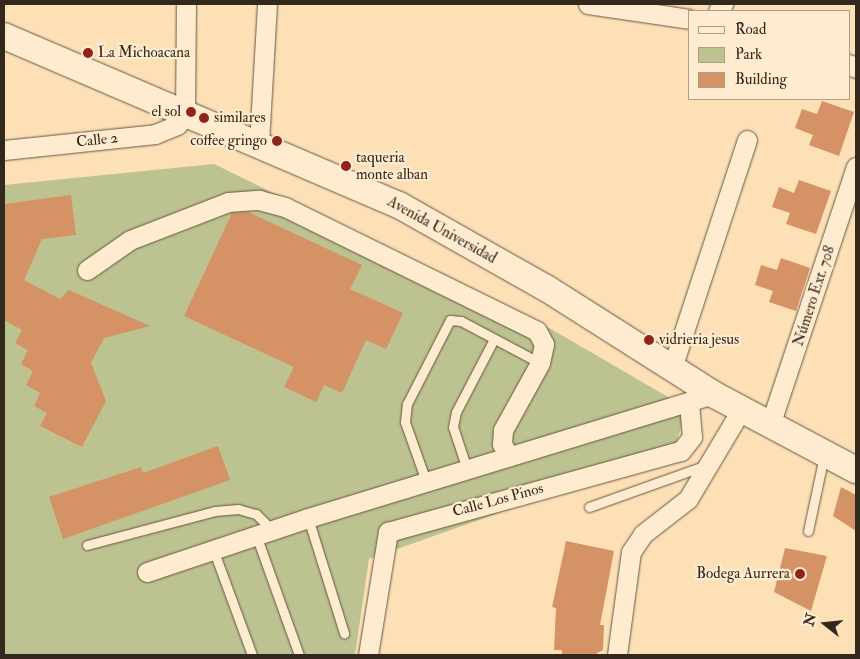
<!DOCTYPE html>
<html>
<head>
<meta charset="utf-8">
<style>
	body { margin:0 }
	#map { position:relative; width:860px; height:659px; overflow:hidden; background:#fee0b7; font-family:"IM FELL Double Pica",serif }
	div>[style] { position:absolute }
	.green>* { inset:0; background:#bdc390 }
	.building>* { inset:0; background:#d59265 }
	.roads { filter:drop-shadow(0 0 1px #655643) drop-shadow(0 0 1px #655643) }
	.lane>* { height:9px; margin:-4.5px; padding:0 4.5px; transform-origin:4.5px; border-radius:4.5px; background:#feebd0 }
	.street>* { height:19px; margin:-9.5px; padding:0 9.5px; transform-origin:9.5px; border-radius:9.5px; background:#feebd0 }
	.secondary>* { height:26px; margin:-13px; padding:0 13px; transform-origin:13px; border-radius:13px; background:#feebd0 }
	.dots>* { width:14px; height:14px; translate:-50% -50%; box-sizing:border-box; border:2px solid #feebd0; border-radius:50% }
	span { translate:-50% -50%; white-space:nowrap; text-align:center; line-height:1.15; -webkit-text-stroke:4.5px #feebd0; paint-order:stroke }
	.poi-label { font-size:15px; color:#32281c }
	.left { translate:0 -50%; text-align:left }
	.right { translate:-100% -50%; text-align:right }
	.street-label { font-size:15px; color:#32281c }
	.frame { position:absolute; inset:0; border:5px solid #32281c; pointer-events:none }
	.legend { position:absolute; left:688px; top:10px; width:162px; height:90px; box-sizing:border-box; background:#feebd0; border:1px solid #ac9d88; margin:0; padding:6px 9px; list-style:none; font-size:15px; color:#32281c }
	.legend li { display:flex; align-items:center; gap:10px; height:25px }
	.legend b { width:25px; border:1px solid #ac9d88 }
	.north { position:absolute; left:800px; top:599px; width:50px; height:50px; -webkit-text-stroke:4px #feebd0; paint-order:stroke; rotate:286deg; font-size:14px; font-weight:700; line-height:20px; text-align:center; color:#32281c }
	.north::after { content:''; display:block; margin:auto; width:18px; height:22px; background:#32281c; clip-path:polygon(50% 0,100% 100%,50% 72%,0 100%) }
</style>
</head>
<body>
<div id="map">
	<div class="green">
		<i style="clip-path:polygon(214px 164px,551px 329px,687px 408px,674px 451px,369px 559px,355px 655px,4px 655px,4px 185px)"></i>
	</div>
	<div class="building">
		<i style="clip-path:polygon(822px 101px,854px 112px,839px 156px,809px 145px,813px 135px,795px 128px,802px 109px,817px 114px)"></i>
		<i style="clip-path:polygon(799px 180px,831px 191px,816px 234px,786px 224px,790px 213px,772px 207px,779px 187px,794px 193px)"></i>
		<i style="clip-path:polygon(71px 195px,76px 235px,42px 239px,24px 280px,60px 299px,69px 290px,150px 326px,104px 338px,91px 363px,106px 401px,82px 447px,40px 426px,47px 413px,34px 406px,40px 393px,26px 385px,33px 371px,21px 364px,28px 350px,15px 343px,22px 330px,4px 320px,4px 204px)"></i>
		<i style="clip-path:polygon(248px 212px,362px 265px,350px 289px,403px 313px,386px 349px,366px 340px,342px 393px,324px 385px,316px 402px,284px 387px,294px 367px,184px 316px,232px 213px)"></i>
		<i style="clip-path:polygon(781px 258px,810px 268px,796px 311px,769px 302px,773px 291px,755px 285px,761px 265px,777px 270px)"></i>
		<i style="clip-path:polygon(218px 446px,230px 480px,63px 539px,49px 497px,141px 467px,143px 473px)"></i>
		<i style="clip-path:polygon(841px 487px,856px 495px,856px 531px,833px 516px)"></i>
		<i style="clip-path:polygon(566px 541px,614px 551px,600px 625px,604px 625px,603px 650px,594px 655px,562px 655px,562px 650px,554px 650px,556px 608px,552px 607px)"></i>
		<i style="clip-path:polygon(785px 548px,827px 556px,811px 611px,774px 592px)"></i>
	</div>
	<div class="roads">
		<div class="lane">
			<i style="left:467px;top:469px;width:44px;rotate:-108.4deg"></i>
			<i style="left:453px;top:427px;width:15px;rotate:-79deg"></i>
			<i style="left:456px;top:412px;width:82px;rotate:-62.5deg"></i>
			<i style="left:426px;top:481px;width:63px;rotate:-109.6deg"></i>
			<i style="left:405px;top:422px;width:18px;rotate:-84deg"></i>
			<i style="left:407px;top:404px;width:94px;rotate:-62.9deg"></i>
			<i style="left:450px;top:320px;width:11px;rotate:5deg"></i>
			<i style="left:461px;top:321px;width:89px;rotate:28deg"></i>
			<i style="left:589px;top:507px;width:124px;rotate:-19.7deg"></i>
			<i style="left:308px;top:518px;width:121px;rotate:72.6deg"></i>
			<i style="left:808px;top:531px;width:77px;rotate:-78deg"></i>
			<i style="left:256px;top:535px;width:127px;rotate:70.3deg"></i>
			<i style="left:87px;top:545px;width:132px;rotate:-14.9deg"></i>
			<i style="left:215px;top:511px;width:23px;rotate:-5deg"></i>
			<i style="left:238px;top:509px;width:19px;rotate:16deg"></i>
			<i style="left:256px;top:514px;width:23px;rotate:45deg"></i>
			<i style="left:213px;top:549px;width:113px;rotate:69.8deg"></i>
		</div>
		<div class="street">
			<i style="left:588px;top:4px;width:102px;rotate:8.4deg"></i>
			<i style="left:718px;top:11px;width:9px;rotate:-54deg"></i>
			<i style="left:849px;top:64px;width:8px;rotate:30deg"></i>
			<i style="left:259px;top:143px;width:139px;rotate:-86.7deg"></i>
			<i style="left:4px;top:150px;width:152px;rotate:-6deg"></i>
			<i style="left:155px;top:134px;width:24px;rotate:-22deg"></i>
			<i style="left:177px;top:125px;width:12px;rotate:-48deg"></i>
			<i style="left:185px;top:116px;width:112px;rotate:-89.5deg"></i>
			<i style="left:87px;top:270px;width:52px;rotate:-34.9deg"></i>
			<i style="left:130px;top:240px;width:105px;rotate:-21.2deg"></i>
			<i style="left:228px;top:202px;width:31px;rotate:-4deg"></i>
			<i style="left:259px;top:200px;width:27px;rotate:15deg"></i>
			<i style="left:285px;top:207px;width:281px;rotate:26.2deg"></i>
			<i style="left:537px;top:331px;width:15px;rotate:62deg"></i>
			<i style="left:544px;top:344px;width:19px;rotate:102deg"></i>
			<i style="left:540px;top:363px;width:77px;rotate:118.9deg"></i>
			<i style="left:503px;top:430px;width:14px;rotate:94deg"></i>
			<i style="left:502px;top:444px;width:14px;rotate:60deg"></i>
			<i style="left:672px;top:368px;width:240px;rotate:-71.8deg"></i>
			<i style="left:770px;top:425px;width:272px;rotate:-71.6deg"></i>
			<i style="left:147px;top:572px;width:170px;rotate:-18.5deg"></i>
			<i style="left:308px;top:518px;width:424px;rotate:-17deg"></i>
			<i style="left:368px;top:655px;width:125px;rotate:-80.8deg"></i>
			<i style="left:388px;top:532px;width:304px;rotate:-15.5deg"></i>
			<i style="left:681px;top:451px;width:18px;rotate:-52deg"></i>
			<i style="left:692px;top:437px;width:32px;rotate:-95deg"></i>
			<i style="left:617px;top:655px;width:104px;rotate:-82.3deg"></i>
			<i style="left:631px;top:552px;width:22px;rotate:-56deg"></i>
			<i style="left:643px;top:534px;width:57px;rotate:-37.9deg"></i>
			<i style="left:688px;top:499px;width:104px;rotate:-59.2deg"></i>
		</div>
		<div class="secondary">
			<i style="left:4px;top:36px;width:430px;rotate:23.2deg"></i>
			<i style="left:399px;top:205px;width:169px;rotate:29.5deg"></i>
			<i style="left:546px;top:288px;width:198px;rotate:32.4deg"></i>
			<i style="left:713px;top:394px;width:162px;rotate:28deg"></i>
		</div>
	</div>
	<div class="dots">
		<i style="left:88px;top:53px;background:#8f2418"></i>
		<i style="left:191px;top:112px;background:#8f2418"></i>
		<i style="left:204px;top:118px;background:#8f2418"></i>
		<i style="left:277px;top:141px;background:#8f2418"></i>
		<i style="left:346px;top:166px;background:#8f2418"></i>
		<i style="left:649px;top:340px;background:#8f2418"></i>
		<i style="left:800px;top:574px;background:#8f2418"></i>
	</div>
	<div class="poi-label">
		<span class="left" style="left:98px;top:53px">La Michoacana</span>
		<span class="right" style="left:181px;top:112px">el sol</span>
		<span class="left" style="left:214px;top:118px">similares</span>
		<span class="right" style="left:267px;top:141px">coffee gringo</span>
		<span class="left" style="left:356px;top:166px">taqueria<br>monte alban</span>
		<span class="left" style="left:659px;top:340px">vidrieria jesus</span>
		<span class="right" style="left:790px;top:574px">Bodega Aurrera</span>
	</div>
	<div class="street-label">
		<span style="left:97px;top:140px;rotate:-6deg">Calle 2</span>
		<span style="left:442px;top:230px;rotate:29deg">Avenida Universidad</span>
		<span style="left:814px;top:296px;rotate:-72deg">Número Ext. 708</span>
		<span style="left:498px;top:500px;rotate:-15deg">Calle Los Pinos</span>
	</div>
	<div class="frame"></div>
	<ul class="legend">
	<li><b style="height:6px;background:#feebd0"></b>Road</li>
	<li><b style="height:14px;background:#bdc390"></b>Park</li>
	<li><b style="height:14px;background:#d59265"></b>Building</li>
	</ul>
	<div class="north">N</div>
</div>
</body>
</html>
